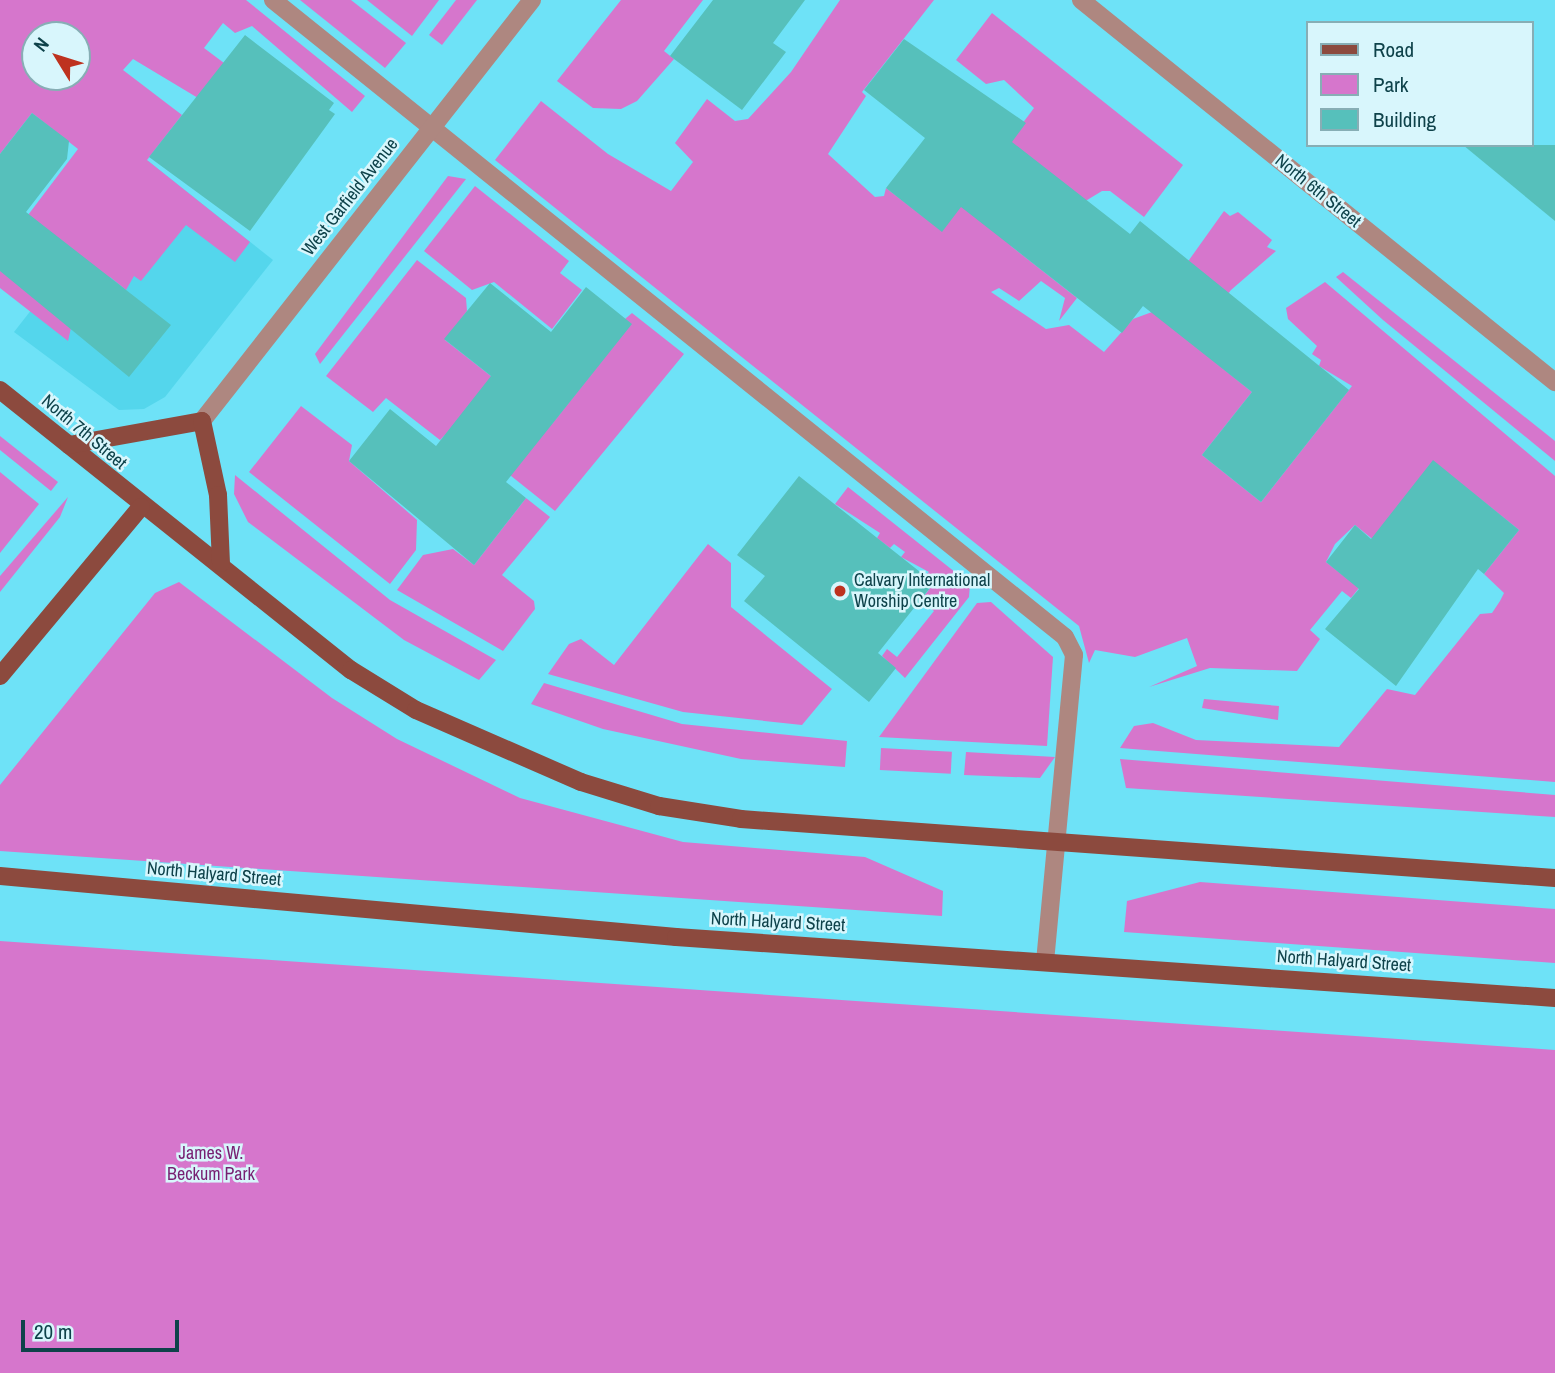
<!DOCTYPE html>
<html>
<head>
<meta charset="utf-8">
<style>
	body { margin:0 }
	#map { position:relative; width:1555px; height:1373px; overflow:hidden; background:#6ee2f7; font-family:"Archivo Narrow",sans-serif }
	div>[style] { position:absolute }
	.built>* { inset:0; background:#54d6ec }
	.green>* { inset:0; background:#d676cc; transform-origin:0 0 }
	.building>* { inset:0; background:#56c0bb }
	.minor>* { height:18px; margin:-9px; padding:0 9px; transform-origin:9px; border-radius:9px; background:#ae8780 }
	.major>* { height:18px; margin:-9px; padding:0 9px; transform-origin:9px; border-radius:9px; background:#8c4a3e }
	.dots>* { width:19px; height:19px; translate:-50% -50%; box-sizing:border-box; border:4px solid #d8f6fc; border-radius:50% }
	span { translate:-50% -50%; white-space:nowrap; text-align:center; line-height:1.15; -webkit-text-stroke:5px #d8f6fc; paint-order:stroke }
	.street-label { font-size:18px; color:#0e424a }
	.poi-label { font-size:18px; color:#0e424a }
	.left { translate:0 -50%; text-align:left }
	.park-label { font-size:18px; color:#771f71 }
	.legend { position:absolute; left:1306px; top:21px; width:228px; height:126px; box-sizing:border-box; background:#d8f6fc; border:2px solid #87aeb5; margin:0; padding:9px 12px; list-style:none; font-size:21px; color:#0e424a }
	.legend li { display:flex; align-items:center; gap:14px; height:35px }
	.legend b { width:35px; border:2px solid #87aeb5 }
	.north { position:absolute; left:21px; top:21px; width:70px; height:70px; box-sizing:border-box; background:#d8f6fc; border:2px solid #87aeb5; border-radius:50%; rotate:308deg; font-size:19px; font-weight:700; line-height:28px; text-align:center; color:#0e424a }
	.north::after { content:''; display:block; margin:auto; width:24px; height:32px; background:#be321f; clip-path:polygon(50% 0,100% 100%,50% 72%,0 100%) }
	.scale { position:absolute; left:21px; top:1320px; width:158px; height:32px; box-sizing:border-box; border:4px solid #0e424a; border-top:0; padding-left:9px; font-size:21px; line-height:24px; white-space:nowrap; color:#0e424a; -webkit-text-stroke:5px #d8f6fc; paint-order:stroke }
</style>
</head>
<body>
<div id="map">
	<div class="built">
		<i style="clip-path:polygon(148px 161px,273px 260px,165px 397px,144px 409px,119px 410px,14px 332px)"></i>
	</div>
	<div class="green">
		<i style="clip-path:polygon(evenodd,0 0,246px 0,365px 96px,352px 112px,252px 26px,235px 33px,223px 23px,204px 48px,224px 63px,198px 98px,133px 59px,123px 70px,182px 115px,147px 160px,250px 242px,235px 262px,186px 225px,141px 281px,134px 276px,126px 290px,110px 277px,71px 328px,68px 341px,0 288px,0 252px,78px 149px,32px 113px,0 154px,0 0,35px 35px,77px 35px,77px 77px,35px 77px,35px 35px)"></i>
		<i style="clip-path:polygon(300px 0,351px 0,406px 43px,385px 68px)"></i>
		<i style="clip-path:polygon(367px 0,439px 0,412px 36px)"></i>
		<i style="clip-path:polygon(456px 0,477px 0,442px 45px,429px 35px)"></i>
		<i style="clip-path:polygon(621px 0,703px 0,664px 51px,674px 59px,637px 101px,621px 109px,593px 108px,557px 81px)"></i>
		<i style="clip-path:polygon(840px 0,934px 0,862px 92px,866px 96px,828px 154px,875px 197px,884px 196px,886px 188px,942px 231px,1034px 108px,1004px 80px,986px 84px,956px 60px,992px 13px,1183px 165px,1144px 217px,1110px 191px,1102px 191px,1011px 246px,1077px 298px,1059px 321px,1065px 298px,1041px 281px,1019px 301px,999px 288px,991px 292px,1046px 329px,1069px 325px,1104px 352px,1133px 319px,1152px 312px,1224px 211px,1230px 216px,1238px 212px,1272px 240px,1267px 247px,1276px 251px,1231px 290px,1190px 342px,1252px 392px,1202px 455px,1261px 502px,1352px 386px,1319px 366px,1321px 360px,1312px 354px,1317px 346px,1288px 319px,1286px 308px,1325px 282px,1555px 476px,1555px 782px,1120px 748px,1134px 726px,1153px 723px,1196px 740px,1339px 747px,1387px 689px,1415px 695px,1480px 614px,1492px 613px,1500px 601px,1504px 593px,1484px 574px,1519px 530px,1433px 461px,1386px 550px,1355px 525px,1335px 544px,1326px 562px,1359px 588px,1351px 598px,1342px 591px,1310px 630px,1320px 639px,1297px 671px,1210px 668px,1149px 687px,1197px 666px,1187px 638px,1135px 657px,1095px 650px,1089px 663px,1079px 626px,495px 160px,541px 101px,608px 154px,671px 191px,693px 162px,675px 143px,707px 99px,735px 121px,748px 119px,791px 72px)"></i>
		<i style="clip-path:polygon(448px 176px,466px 179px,320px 364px,315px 354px)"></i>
		<i style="clip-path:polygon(475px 186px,569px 261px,560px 273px,582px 290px,552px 329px,494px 282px,472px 290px,424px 251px)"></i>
		<i style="clip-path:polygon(417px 260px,466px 298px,467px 311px,445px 340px,552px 424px,631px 324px,625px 319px,632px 313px,684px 354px,555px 511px,480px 451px,445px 435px,440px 440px,386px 398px,373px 412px,326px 376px)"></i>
		<i style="clip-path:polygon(1343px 272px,1555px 441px,1555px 461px,1383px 320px,1336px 277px)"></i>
		<i style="clip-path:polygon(301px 406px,352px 445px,349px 461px,417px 520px,416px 550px,390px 584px,249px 472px)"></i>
		<i style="clip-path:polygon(0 436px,58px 482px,51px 491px,0 450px)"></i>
		<i style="clip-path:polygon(0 472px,39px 504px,0 553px)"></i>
		<i style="clip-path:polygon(235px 475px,390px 600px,496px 660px,479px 680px,404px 640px,248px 522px,234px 494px)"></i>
		<i style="clip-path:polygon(848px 487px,970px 584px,969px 597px,905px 678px,882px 656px,887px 649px,897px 657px,934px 611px,921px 600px,934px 583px,925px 576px,929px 572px,901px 557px,905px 552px,894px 544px,890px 548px,877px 538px,880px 533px,835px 504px)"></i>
		<i style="clip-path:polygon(68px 497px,60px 517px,0 592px,0 576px)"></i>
		<i style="clip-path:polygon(526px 498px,550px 517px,502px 575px,534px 601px,535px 609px,503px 651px,397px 590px,423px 555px,453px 549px,474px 565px)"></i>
		<i style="clip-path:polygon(708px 544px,731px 563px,731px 607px,832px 689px,802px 725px,683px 712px,548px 674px,569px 644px,581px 639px,614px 665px)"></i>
		<i style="clip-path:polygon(179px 582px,332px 698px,397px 739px,520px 798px,683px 842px,865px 857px,943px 891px,942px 916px,0 851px,0 785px,155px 593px)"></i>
		<i style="clip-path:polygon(991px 602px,1053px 657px,1047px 746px,879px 737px,977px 603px)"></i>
		<i style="clip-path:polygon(544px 683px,682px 724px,847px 741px,845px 767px,741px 759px,603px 729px,531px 704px)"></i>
		<i style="clip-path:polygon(1204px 699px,1279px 706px,1278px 720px,1202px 708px)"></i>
		<i style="left:881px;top:748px;width:71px;height:22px;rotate:3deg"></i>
		<i style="clip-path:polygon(966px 752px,1055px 757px,1040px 778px,964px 775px)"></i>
		<i style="clip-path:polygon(1120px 759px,1555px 795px,1555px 817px,1126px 788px)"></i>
		<i style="clip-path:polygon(1200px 882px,1555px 909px,1555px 963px,1124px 932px,1127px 901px)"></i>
		<i style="clip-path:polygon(0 941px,1555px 1050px,1555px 1373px,0 1373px)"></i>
	</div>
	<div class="building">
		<i style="clip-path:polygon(713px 0,805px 0,773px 43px,786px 52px,742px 110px,670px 56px)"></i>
		<i style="clip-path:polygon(245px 35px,334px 103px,329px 110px,335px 114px,250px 231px,149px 157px)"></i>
		<i style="clip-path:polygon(904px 39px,1026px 123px,1012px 142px,1130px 234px,1140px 221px,1349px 390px,1261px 502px,1202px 455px,1252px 392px,1143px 306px,1122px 333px,961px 207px,942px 232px,886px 188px,925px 138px,864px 90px)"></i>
		<i style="clip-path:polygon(32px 113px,69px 141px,67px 159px,26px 212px,171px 325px,129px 377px,0 271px,0 154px)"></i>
		<i style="clip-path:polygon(1463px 145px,1555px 145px,1555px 221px)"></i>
		<i style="clip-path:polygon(490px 283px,551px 332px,586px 287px,632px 324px,506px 482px,526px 498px,474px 565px,349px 461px,390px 409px,436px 446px,491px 376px,444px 339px)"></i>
		<i style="clip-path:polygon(1433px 460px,1519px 530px,1484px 574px,1478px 569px,1396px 686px,1325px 629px,1359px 589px,1326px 562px,1355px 525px,1371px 539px)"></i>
		<i style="clip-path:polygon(799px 476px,934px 583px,878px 653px,896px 668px,869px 702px,744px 601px,765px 576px,737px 555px)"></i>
	</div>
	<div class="minor">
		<i style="left:273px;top:0;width:1016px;rotate:38.81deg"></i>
		<i style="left:1065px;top:637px;width:20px;rotate:63deg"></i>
		<i style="left:1074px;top:655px;width:305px;rotate:95.4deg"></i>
		<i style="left:1081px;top:0;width:609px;rotate:38.87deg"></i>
		<i style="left:202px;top:421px;width:535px;rotate:-51.91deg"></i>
	</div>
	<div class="major">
		<i style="left:0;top:390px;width:449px;rotate:38.6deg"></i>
		<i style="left:351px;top:670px;width:76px;rotate:31.6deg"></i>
		<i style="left:416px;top:710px;width:180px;rotate:23.6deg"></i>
		<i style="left:581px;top:782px;width:82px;rotate:17.1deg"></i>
		<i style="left:659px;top:806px;width:83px;rotate:9deg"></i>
		<i style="left:741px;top:819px;width:816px;rotate:4.15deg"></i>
		<i style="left:69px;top:445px;width:135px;rotate:-10.2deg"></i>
		<i style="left:202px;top:421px;width:76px;rotate:77.8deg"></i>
		<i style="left:218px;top:495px;width:68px;rotate:87.5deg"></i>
		<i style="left:0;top:676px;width:220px;rotate:-50.2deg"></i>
		<i style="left:0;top:876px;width:679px;rotate:5.16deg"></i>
		<i style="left:676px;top:937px;width:881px;rotate:3.97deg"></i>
	</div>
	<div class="dots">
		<i style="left:840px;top:591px;background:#be321f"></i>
	</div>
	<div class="street-label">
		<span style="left:1318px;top:191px;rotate:39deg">North 6th Street</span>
		<span style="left:350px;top:197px;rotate:-52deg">West Garfield Avenue</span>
		<span style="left:84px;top:432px;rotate:40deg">North 7th Street</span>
		<span style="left:214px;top:874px;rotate:5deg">North Halyard Street</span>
		<span style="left:778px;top:922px;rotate:3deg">North Halyard Street</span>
		<span style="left:1344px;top:961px;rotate:4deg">North Halyard Street</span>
	</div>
	<div class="poi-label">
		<span class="left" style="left:854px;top:591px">Calvary International<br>Worship Centre</span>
	</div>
	<div class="park-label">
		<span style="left:211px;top:1164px">James W.<br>Beckum Park</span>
	</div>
	<ul class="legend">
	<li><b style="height:9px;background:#8c4a3e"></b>Road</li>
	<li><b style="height:19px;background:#d676cc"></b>Park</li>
	<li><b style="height:19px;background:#56c0bb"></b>Building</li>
	</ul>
	<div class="north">N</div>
	<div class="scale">20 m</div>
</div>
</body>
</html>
